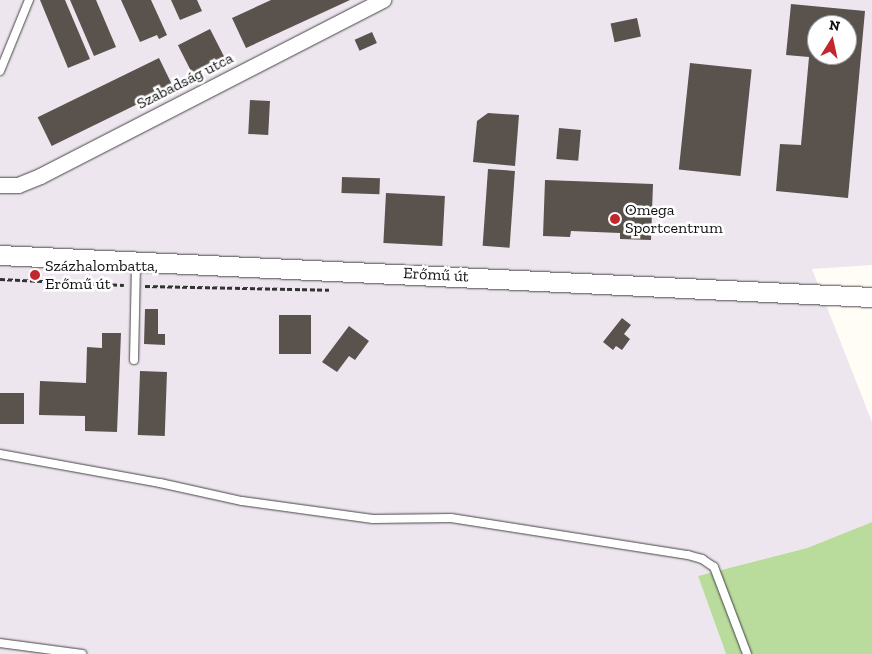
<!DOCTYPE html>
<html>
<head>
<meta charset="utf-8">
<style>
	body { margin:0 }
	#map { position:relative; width:872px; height:654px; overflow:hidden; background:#fffdf5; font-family:"Zilla Slab",serif }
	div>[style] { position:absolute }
	.industrial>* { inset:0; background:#eee6ef }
	.forest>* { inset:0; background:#b9dc9c }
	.building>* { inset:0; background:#5a524d; transform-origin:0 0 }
	.path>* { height:3px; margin-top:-1.5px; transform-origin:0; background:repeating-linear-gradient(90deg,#333 0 5px,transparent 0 7.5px) }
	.roads { filter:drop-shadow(0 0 1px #444) drop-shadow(0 0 1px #444) }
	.service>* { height:8px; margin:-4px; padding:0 4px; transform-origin:4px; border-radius:4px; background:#fff }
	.minor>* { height:15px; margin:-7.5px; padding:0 7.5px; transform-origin:7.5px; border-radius:7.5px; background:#fff }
	.tertiary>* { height:19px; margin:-9.5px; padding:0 9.5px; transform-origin:9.5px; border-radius:9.5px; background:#fff }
	.dots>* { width:14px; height:14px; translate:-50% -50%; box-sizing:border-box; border:2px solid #fff; border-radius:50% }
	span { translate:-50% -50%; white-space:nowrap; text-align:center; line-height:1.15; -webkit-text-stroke:5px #fff; paint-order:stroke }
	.street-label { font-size:16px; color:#111 }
	.poi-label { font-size:16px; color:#111 }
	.left { translate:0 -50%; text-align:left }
	.north { position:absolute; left:807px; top:15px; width:50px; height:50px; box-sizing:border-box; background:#fff; border:1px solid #a0a0a0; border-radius:50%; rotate:10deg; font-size:14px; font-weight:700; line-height:20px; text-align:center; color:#111 }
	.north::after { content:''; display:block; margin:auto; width:18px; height:22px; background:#c4262e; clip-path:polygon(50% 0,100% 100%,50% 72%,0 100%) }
</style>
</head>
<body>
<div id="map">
	<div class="industrial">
		<i style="clip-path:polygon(evenodd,0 0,872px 0,872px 265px,812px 269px,872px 422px,872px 522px,807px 548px,698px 576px,726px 654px,0 654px,0 0,817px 25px,847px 25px,847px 55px,817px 55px,817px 25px)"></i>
	</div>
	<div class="forest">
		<i style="clip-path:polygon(872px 522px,872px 654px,726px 654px,698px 576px,807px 548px)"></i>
	</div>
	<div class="building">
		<i style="clip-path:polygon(40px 0,65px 0,90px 59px,68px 68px)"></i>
		<i style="clip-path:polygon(70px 0,96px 0,116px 47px,94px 56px)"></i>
		<i style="clip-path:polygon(121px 0,151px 0,167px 35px,159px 39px,157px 35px,140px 42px)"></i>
		<i style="clip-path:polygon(171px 0,197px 0,202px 11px,180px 20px)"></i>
		<i style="clip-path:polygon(271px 0,350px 0,246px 48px,232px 18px)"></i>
		<i style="clip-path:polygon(evenodd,791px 4px,865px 11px,848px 198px,776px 191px,780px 144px,801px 145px,809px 57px,786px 55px,791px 4px,817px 25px,847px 25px,847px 55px,817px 55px,817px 25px)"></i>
		<i style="left:637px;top:18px;width:19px;height:27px;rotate:78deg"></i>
		<i style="left:210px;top:29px;width:31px;height:36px;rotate:63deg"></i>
		<i style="left:372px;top:32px;width:12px;height:19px;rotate:66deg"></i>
		<i style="left:159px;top:58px;width:32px;height:135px;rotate:64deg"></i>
		<i style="left:690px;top:63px;width:62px;height:107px;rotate:6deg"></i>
		<i style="left:250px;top:100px;width:20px;height:34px;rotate:3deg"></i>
		<i style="clip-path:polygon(488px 113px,519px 115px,515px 166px,473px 162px,477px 121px)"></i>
		<i style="left:559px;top:128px;width:22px;height:31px;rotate:5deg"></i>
		<i style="left:488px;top:169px;width:27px;height:77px;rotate:4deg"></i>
		<i style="left:342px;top:177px;width:38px;height:16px;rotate:2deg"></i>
		<i style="clip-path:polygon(545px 180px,653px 184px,651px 240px,620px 239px,620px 233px,571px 231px,570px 237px,543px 236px)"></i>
		<i style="left:386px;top:193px;width:59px;height:50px;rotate:3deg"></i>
		<i style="clip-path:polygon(145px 309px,158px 309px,158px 334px,165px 334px,165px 345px,144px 344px)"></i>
		<i style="left:311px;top:315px;width:39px;height:32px;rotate:90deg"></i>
		<i style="clip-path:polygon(622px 318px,631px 325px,624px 334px,630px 339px,622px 350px,616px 346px,613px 350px,603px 342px)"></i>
		<i style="clip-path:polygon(349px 326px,369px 341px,355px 360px,349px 356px,337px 372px,322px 362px)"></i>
		<i style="clip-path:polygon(102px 333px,121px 333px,117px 432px,85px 431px,85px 416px,39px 415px,40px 381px,86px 383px,87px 347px,102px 348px)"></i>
		<i style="left:140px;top:371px;width:27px;height:64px;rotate:2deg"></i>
		<i style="left:0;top:393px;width:24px;height:31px"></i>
	</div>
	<div class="path">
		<i style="left:0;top:279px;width:124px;rotate:2.8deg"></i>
		<i style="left:145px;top:286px;width:184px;rotate:1.2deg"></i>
	</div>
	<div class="roads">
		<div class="service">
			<i style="left:0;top:71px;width:77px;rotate:-67.8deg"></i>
			<i style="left:134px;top:360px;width:99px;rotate:-88.8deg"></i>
			<i style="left:0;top:454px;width:163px;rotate:10.3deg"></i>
			<i style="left:160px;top:483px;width:84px;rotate:12.4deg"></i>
			<i style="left:242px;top:501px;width:132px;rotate:7.8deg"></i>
			<i style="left:373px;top:519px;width:78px;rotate:-0.7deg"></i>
			<i style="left:451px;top:518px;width:240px;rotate:8.9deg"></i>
			<i style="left:688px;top:555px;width:15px;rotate:16deg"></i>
			<i style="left:702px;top:559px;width:14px;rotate:34deg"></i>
			<i style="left:714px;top:567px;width:93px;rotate:69.2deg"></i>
			<i style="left:0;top:643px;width:83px;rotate:7.6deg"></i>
		</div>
		<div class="minor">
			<i style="left:0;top:185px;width:18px"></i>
			<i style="left:18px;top:185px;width:24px;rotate:-22deg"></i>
			<i style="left:40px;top:176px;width:386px;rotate:-27.2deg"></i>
		</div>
		<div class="tertiary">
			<i style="left:0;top:255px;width:873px;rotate:2.76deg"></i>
		</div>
	</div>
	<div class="dots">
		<i style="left:615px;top:219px;background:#c4262e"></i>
		<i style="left:35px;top:275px;background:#c4262e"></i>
	</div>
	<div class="street-label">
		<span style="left:185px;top:81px;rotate:-27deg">Szabadság utca</span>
		<span style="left:436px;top:275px;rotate:3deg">Erőmű út</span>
	</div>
	<div class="poi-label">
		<span class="left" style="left:625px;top:219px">Omega<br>Sportcentrum</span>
		<span class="left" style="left:45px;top:275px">Százhalombatta,<br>Erőmű út</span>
	</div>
	<div class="north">N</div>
</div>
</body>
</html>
